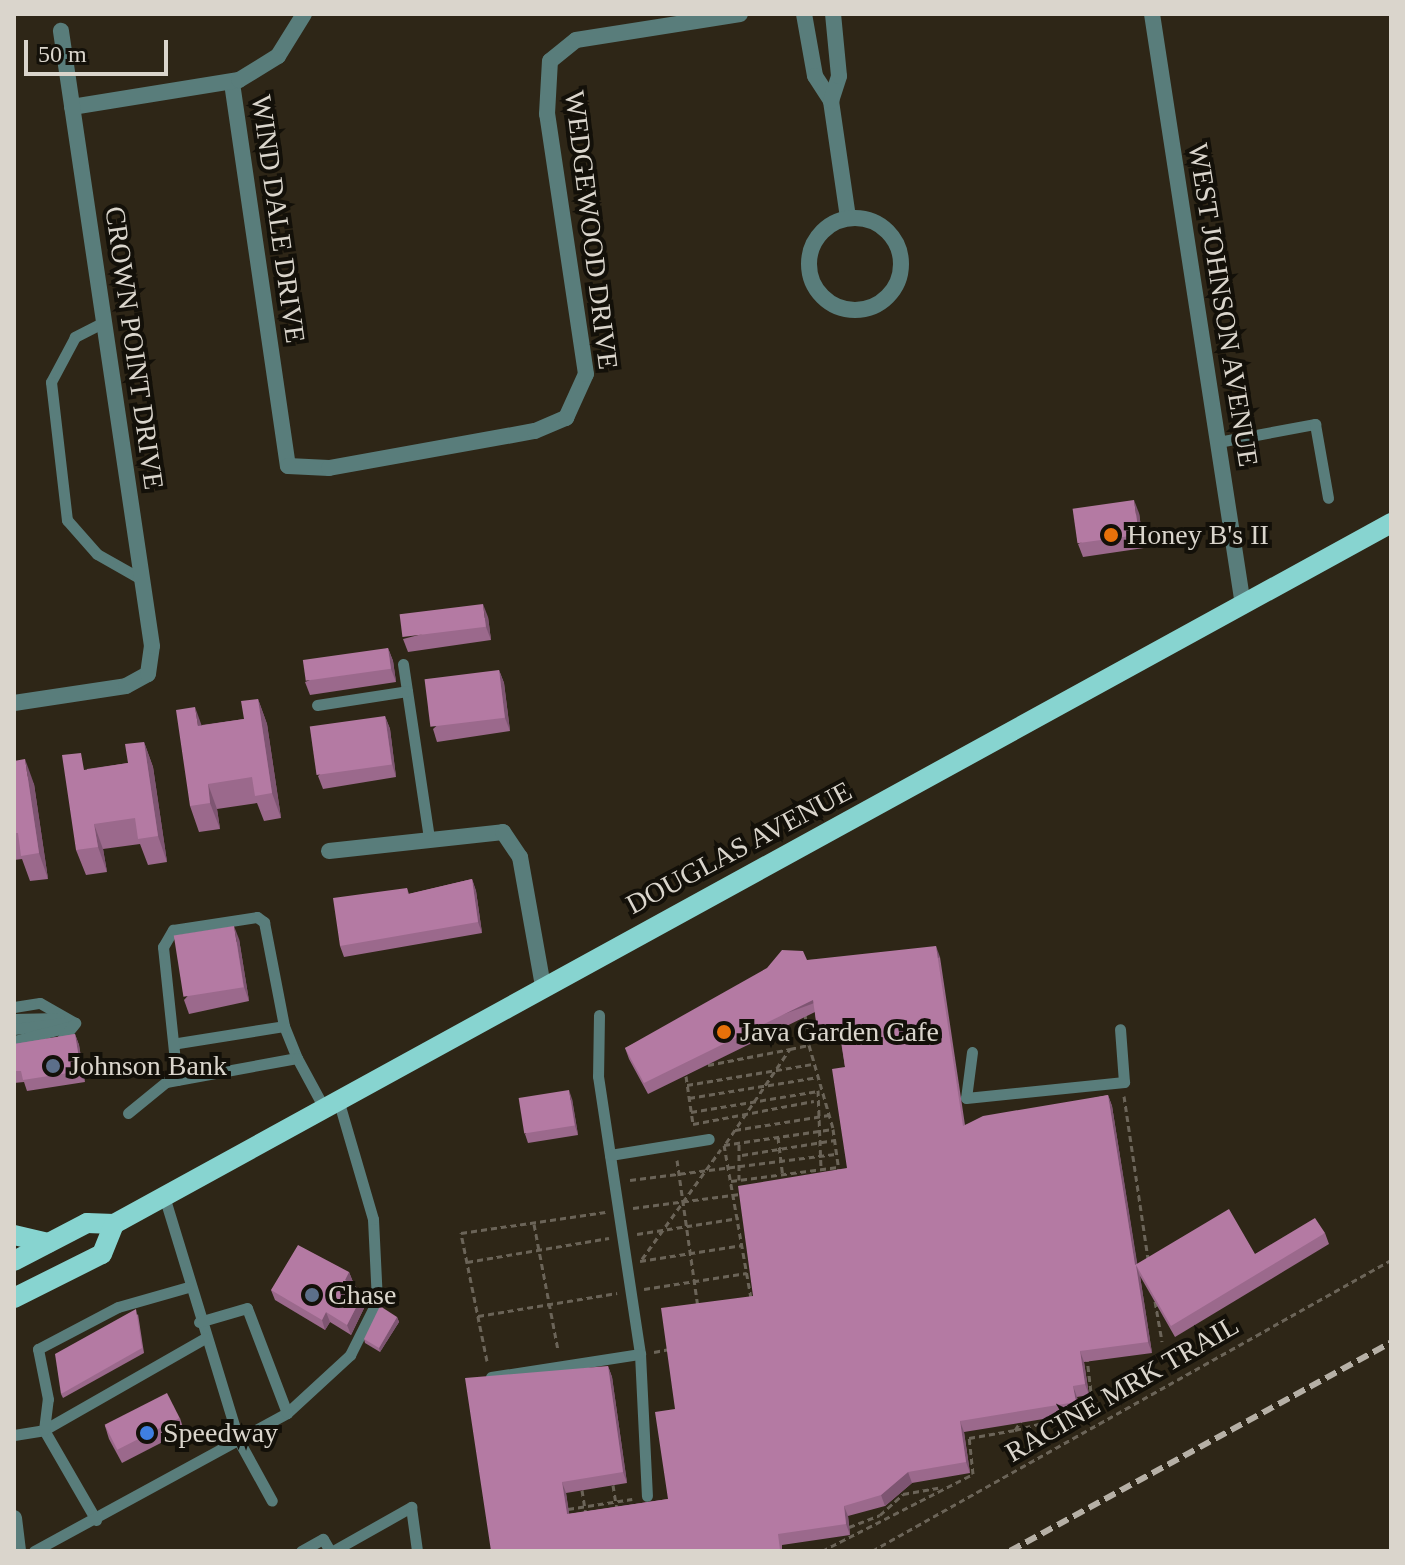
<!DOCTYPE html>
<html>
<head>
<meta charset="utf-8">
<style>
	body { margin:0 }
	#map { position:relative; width:1405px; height:1565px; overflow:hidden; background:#2e2617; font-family:"Times New Roman",serif }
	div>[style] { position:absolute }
	.path>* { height:3px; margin-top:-1.5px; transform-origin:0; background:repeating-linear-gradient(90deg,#6b6458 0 6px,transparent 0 10px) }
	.service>* { height:11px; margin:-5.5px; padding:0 5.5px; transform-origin:5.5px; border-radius:5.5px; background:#597d7b }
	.minor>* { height:16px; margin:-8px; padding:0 8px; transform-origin:8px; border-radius:8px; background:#597d7b }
	.minor>.ring { margin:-8px; padding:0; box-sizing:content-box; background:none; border:16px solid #597d7b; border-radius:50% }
	.tertiary>* { height:16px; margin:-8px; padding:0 8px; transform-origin:8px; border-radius:8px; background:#597d7b }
	.primary>* { height:20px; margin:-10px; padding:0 10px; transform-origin:10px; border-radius:10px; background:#87d4d0 }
	.rail>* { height:6px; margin-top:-3px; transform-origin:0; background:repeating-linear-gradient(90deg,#b6b0a6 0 12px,transparent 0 18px) }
	.wall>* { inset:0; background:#9b698c }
	.shaded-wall>* { inset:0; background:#7e5572; transform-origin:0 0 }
	.building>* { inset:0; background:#b47aa3; transform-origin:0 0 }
	.dots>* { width:22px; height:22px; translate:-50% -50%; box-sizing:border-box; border:4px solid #131009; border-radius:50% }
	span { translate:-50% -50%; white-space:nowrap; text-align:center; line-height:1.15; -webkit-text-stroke:8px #131009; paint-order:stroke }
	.street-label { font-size:28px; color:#dad5cc }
	.poi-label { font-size:28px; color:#dad5cc }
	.left { translate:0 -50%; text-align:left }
	.frame { position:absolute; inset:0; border:16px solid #dad5cc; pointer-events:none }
	.scale { position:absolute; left:24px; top:40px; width:144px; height:36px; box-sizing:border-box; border:4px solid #dad5cc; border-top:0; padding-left:10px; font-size:24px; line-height:28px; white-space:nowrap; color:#dad5cc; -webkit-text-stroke:6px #131009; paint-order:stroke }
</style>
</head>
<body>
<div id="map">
	<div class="path">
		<i style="left:805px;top:1014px;width:31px;rotate:83deg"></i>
		<i style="left:708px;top:1065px;width:84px;rotate:-11deg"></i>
		<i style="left:686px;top:1076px;width:49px;rotate:81.7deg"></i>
		<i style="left:693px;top:1124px;width:123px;rotate:-10.8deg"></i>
		<i style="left:687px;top:1085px;width:128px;rotate:-9.5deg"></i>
		<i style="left:818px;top:1090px;width:79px;rotate:87.8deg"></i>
		<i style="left:1124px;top:1096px;width:164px;rotate:81.6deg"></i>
		<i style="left:689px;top:1098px;width:131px;rotate:-9.2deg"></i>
		<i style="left:691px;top:1112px;width:129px;rotate:-9.4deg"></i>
		<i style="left:735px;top:1130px;width:95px;rotate:-9.1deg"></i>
		<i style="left:778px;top:1137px;width:38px;rotate:83deg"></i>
		<i style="left:726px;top:1143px;width:114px;rotate:-55.8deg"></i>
		<i style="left:790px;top:1049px;width:19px;rotate:-12deg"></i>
		<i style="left:809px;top:1045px;width:86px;rotate:73.9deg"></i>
		<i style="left:739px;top:1144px;width:36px;rotate:90deg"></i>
		<i style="left:742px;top:1155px;width:94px;rotate:-9.2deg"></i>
		<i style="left:677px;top:1160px;width:148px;rotate:81.9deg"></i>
		<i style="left:630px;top:1180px;width:209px;rotate:-7.2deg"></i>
		<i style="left:731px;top:1181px;width:108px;rotate:-7.5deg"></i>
		<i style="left:633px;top:1208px;width:108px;rotate:-7.5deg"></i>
		<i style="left:534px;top:1224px;width:128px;rotate:79.2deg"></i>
		<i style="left:637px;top:1234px;width:103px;rotate:-8.9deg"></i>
		<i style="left:642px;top:1259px;width:135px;rotate:-54.3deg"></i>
		<i style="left:640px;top:1261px;width:104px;rotate:-8.8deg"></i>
		<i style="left:467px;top:1262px;width:144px;rotate:-9.6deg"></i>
		<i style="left:644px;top:1289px;width:104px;rotate:-8.8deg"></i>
		<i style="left:751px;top:1298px;width:155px;rotate:-100deg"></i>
		<i style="left:724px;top:1145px;width:110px;rotate:-8.4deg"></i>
		<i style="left:833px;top:1129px;width:42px;rotate:81.9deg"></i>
		<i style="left:1155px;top:1301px;width:41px;rotate:80.1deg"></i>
		<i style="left:478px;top:1316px;width:141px;rotate:-9.4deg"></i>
		<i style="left:654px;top:1352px;width:16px;rotate:-11deg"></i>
		<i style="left:487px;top:1361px;width:131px;rotate:-101.5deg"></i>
		<i style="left:461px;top:1233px;width:146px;rotate:-8.3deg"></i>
		<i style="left:1015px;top:1430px;width:69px;rotate:-14.2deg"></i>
		<i style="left:1082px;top:1413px;width:16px;rotate:-50deg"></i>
		<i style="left:1092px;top:1401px;width:43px;rotate:-96.6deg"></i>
		<i style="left:613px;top:1485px;width:25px;rotate:81deg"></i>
		<i style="left:582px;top:1490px;width:25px;rotate:81deg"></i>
		<i style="left:568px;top:1509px;width:65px;rotate:-8.9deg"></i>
		<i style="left:849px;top:1527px;width:33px;rotate:-21deg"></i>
		<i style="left:880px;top:1515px;width:31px;rotate:-42deg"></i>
		<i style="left:903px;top:1494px;width:36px;rotate:-10deg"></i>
		<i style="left:822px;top:1551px;width:169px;rotate:-27deg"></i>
		<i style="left:973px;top:1474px;width:36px;rotate:-96deg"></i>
		<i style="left:969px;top:1438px;width:47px;rotate:-9.9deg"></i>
		<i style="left:1015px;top:1430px;width:11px;rotate:-56deg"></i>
		<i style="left:872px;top:1551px;width:595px;rotate:-29.28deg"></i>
	</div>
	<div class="service">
		<i style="left:104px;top:322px;width:33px;rotate:153deg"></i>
		<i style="left:75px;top:337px;width:51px;rotate:118.1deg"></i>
		<i style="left:51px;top:382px;width:139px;rotate:83.4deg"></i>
		<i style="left:67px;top:520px;width:45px;rotate:48.6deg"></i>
		<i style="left:97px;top:554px;width:53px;rotate:29.5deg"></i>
		<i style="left:1218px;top:442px;width:99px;rotate:-10.5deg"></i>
		<i style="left:1315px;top:424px;width:75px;rotate:80deg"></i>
		<i style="left:403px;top:664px;width:175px;rotate:81.5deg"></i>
		<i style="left:317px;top:705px;width:91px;rotate:-8.8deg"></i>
		<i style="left:14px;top:1007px;width:26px;rotate:-9deg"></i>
		<i style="left:40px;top:1003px;width:40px;rotate:29.7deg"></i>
		<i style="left:599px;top:1015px;width:61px;rotate:90.9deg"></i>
		<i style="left:598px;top:1076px;width:281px;rotate:81.4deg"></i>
		<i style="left:640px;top:1354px;width:142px;rotate:87.2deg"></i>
		<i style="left:14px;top:1019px;width:45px;rotate:-1.3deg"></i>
		<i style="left:14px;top:1029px;width:49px;rotate:-7deg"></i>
		<i style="left:14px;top:1041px;width:60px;rotate:-14.5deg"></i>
		<i style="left:59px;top:1043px;width:26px;rotate:-51deg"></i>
		<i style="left:178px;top:1043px;width:107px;rotate:-9.1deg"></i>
		<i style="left:284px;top:1026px;width:35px;rotate:68deg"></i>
		<i style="left:972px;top:1052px;width:46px;rotate:97.4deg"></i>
		<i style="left:966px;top:1098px;width:159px;rotate:-5.8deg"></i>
		<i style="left:1124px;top:1082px;width:53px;rotate:-94.3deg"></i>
		<i style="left:177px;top:1080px;width:134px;rotate:-96deg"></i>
		<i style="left:163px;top:947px;width:20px;rotate:-60deg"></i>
		<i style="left:173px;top:930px;width:85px;rotate:-8.8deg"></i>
		<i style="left:257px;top:917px;width:9px;rotate:36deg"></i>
		<i style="left:264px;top:922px;width:106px;rotate:79.1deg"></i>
		<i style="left:128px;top:1113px;width:49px;rotate:-39.2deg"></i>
		<i style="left:166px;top:1082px;width:133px;rotate:-10.4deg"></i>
		<i style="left:297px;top:1058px;width:57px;rotate:61.6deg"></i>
		<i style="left:610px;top:1155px;width:100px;rotate:-9.2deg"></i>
		<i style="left:164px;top:1196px;width:256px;rotate:73deg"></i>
		<i style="left:239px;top:1441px;width:68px;rotate:61.2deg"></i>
		<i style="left:491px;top:1377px;width:151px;rotate:-8.8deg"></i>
		<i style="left:287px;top:1413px;width:86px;rotate:-42.6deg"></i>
		<i style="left:350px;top:1355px;width:60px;rotate:-63.4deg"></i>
		<i style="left:377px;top:1301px;width:82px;rotate:-92.8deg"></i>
		<i style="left:373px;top:1219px;width:125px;rotate:-106.3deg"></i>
		<i style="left:14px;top:1435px;width:30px;rotate:-9deg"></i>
		<i style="left:44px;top:1430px;width:185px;rotate:-29.7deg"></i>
		<i style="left:96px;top:1520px;width:104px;rotate:-120deg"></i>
		<i style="left:44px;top:1430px;width:31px;rotate:-83deg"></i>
		<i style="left:48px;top:1399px;width:51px;rotate:-101.3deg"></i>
		<i style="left:38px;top:1349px;width:90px;rotate:-27.7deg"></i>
		<i style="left:118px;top:1307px;width:73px;rotate:-15.9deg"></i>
		<i style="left:34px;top:1551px;width:288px;rotate:-28.6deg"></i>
		<i style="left:287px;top:1413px;width:112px;rotate:-110.9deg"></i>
		<i style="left:247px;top:1308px;width:50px;rotate:163.7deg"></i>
		<i style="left:301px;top:1551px;width:25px;rotate:-29deg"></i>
		<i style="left:323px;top:1539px;width:14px;rotate:60deg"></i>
		<i style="left:333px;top:1551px;width:90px;rotate:-29.4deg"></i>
		<i style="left:411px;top:1507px;width:44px;rotate:82.2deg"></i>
	</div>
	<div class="minor">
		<i style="left:804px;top:14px;width:63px;rotate:79.9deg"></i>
		<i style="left:815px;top:76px;width:30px;rotate:57deg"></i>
		<i style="left:831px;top:101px;width:118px;rotate:81.7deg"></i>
		<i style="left:1152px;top:14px;width:598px;rotate:81.25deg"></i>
		<i style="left:232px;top:83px;width:387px;rotate:81.7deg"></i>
		<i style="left:288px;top:466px;width:41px;rotate:2.8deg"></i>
		<i style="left:329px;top:468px;width:209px;rotate:-10.2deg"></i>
		<i style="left:535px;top:431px;width:34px;rotate:-23deg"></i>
		<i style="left:566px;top:418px;width:48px;rotate:-65.6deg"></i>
		<i style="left:586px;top:374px;width:263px;rotate:-98.5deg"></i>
		<i style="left:547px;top:114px;width:53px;rotate:-86.8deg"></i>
		<i style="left:550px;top:61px;width:33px;rotate:-39deg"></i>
		<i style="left:576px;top:40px;width:166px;rotate:-9deg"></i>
		<i style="left:831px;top:101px;width:26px;rotate:-72deg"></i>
		<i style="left:839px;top:76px;width:62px;rotate:-95.5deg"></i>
		<i style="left:72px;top:107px;width:169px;rotate:-9.2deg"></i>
		<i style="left:239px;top:80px;width:46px;rotate:-31.6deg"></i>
		<i style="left:278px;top:56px;width:49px;rotate:-58.2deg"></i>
		<i class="ring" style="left:809px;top:218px;width:76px;height:76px"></i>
		<i style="left:14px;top:703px;width:113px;rotate:-8.6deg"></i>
		<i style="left:126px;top:686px;width:25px;rotate:-29deg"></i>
		<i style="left:148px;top:674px;width:28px;rotate:-82deg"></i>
		<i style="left:152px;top:646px;width:622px;rotate:-98.42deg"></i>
		<i style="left:329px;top:851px;width:175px;rotate:-6.2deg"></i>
		<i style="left:503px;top:832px;width:30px;rotate:56deg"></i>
		<i style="left:520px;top:857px;width:131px;rotate:79.9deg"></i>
	</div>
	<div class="tertiary">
		<i style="left:14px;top:1518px;width:33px;rotate:83deg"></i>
	</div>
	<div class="primary">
		<i style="left:14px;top:1235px;width:35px;rotate:13deg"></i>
		<i style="left:14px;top:1261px;width:82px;rotate:-27.5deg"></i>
		<i style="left:87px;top:1223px;width:27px;rotate:2deg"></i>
		<i style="left:114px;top:1224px;width:1457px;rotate:-28.76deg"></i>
		<i style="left:14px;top:1298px;width:98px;rotate:-26.6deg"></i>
		<i style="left:102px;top:1254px;width:32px;rotate:-68deg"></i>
	</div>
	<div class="rail">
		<i style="left:1010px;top:1551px;width:435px;rotate:-28.7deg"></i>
	</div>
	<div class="wall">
		<i style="clip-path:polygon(1139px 513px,1144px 548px,1083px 557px,1078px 544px)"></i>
		<i style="clip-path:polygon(488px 617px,491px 640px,408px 652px,403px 639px)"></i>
		<i style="clip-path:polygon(388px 648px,393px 661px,396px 682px,310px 695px,305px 682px)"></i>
		<i style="clip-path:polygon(499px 670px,504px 683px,510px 731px,437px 742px,433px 729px)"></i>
		<i style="clip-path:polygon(258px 699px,267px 724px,281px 818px,264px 821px,257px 803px,217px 809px,220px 829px,199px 832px,190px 806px,202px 725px,244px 719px)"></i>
		<i style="clip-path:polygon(385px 716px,390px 729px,396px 777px,323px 789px,318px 776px)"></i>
		<i style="clip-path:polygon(144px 742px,153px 767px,167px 862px,148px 865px,140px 844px,103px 849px,107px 872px,86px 875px,76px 850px,87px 769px,128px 763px)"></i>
		<i style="clip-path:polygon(14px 761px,34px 784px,48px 879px,30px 881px,22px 859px,14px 860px)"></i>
		<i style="clip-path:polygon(472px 879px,476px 891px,482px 933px,344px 957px,340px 946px,407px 888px,409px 894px)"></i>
		<i style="clip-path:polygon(239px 939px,249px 1001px,189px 1014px,184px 1000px)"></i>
		<i style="clip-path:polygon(940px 957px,965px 1125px,1108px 1095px,1112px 1106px,1137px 1264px,1255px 1254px,1325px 1233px,1329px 1244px,1175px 1337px,1140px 1276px,1152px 1353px,1084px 1362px,1089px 1395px,1077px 1397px,1080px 1413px,964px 1432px,970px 1473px,912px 1483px,885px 1506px,848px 1516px,850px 1535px,782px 1545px,782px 1551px,491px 1551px,608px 1366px,612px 1377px,627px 1483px,566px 1493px,569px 1514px,668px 1499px,675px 1409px,753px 1296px,847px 1168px,845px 1067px,840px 1036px,821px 1039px,817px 1028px,815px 1012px,648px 1094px,629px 1059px,625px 1048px,807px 960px)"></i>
		<i style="clip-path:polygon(75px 1034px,79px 1045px,85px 1082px,27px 1091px,24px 1082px,14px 1083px,14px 1044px)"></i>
		<i style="clip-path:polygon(572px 1099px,578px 1135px,528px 1143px,525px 1134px)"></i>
		<i style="clip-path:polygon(349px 1272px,353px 1282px,351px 1284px,367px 1302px,351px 1335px,330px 1322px,325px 1330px,275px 1300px,271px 1290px)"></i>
		<i style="clip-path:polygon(138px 1314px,144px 1353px,63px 1398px,61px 1394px)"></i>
		<i style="clip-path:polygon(397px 1317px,399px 1322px,380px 1352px,365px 1343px,364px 1339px)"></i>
		<i style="clip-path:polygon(180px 1418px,184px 1431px,122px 1463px,109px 1439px,105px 1426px)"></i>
	</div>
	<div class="shaded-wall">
		<i style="clip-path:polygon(1134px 500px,1139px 513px,1144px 548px,1139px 535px)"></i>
		<i style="clip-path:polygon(483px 604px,488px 617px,491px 640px,486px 627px)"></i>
		<i style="clip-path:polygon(388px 648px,393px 661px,396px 682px,391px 669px)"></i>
		<i style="clip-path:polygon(499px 670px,504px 683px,510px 731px,505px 718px)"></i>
		<i style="clip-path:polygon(258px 699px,267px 724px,281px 818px,272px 793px)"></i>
		<i style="clip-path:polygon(195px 707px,204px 732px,198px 726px)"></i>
		<i style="clip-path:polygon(385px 716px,390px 729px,396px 777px,392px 764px)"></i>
		<i style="clip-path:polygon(144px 742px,153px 767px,167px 862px,158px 836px)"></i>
		<i style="clip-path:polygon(25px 759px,34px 784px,48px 879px,39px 853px)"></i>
		<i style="clip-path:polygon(208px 784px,217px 809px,220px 829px,210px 803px)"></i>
		<i style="clip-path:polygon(94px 824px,103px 849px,107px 872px,98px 847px)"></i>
		<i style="clip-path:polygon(472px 879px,476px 891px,482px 933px,478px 922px)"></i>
		<i style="clip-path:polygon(234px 926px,239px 939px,249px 1001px,244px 987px)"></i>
		<i style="left:936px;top:946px;width:12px;height:182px;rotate:70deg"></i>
		<i style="clip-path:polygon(75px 1034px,79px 1045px,85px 1082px,81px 1071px)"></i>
		<i style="clip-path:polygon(569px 1090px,572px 1099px,578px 1135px,575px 1126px)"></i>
		<i style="clip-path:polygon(1108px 1095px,1112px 1106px,1138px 1268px,1136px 1265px,1140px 1276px,1152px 1353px,1148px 1342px,1135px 1265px)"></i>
		<i style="clip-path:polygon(349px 1272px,353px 1282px,348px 1290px,345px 1280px)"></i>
		<i style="clip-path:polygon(364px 1292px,367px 1302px,351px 1335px,347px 1325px)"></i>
		<i style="clip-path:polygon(326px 1312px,330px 1322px,325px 1330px,322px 1320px)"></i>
		<i style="clip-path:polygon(397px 1317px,399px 1322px,380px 1352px,379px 1348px)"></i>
		<i style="clip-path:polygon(1080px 1351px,1084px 1362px,1089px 1395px,1085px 1384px)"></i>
		<i style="clip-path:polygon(608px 1366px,612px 1377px,627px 1483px,623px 1472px)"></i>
		<i style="clip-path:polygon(1073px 1386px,1077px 1397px,1080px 1413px,1076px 1402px)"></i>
		<i style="clip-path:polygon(960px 1421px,964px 1432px,970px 1473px,966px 1462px)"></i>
		<i style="clip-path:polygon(908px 1472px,912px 1483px,885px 1506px,881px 1495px)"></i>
		<i style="clip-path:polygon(562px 1482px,566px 1493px,571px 1525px,567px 1514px)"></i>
		<i style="clip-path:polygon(844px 1506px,848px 1516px,850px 1535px,846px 1524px)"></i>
	</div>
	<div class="building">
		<i style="left:1134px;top:500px;width:35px;height:62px;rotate:82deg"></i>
		<i style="left:483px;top:604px;width:23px;height:84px;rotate:83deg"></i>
		<i style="left:388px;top:648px;width:21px;height:86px;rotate:82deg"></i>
		<i style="left:499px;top:670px;width:48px;height:75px;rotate:83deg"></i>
		<i style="clip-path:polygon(258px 699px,272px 793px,255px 796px,252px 777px,208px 784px,210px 803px,190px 806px,176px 710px,195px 707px,198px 726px,244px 719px,241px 701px)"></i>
		<i style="left:385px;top:716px;width:49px;height:76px;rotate:82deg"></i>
		<i style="clip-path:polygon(144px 742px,158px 836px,138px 839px,135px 818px,94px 824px,98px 847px,76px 850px,62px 755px,81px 753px,84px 770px,128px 763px,125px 744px)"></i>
		<i style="clip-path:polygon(25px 759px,39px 853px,21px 856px,18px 833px,14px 833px,14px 761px)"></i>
		<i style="clip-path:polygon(472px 879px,478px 922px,340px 946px,333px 898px,407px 888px,408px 894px)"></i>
		<i style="left:234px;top:926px;width:62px;height:61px;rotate:81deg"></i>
		<i style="clip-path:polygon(936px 946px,963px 1126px,983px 1116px,1108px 1095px,1135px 1265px,1229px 1209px,1255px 1254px,1315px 1218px,1325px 1233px,1171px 1326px,1136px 1265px,1148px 1342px,1080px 1351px,1085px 1384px,1073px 1386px,1076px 1402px,960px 1421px,966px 1462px,908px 1472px,881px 1495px,844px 1506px,846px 1524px,778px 1534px,780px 1550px,771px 1551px,491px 1551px,465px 1378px,608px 1366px,623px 1472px,562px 1482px,567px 1514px,668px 1499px,655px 1412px,675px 1409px,661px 1308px,753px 1296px,738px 1186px,847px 1168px,832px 1069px,845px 1067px,839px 1025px,817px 1028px,813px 1000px,644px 1083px,625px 1048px,767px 968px,782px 950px,803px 951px,807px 960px)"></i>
		<i style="clip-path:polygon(75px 1034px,81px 1071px,23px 1080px,21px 1071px,14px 1071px,14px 1044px)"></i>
		<i style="left:569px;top:1090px;width:36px;height:51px;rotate:81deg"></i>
		<i style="clip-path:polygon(298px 1245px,349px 1272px,345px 1280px,364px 1292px,347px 1325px,326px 1312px,322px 1320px,271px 1290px)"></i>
		<i style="clip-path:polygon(380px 1306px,397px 1317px,379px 1348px,364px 1339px)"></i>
		<i style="clip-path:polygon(136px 1309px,142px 1348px,61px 1394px,55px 1354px)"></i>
		<i style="left:167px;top:1393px;width:28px;height:70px;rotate:63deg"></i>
	</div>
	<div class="dots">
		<i style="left:1111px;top:535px;background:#e8710a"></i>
		<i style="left:724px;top:1032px;background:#e8710a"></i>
		<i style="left:53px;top:1066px;background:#5c6f8a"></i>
		<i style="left:312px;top:1295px;background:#5c6f8a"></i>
		<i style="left:147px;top:1433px;background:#3f7fe0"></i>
	</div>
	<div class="street-label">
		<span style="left:278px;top:219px;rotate:82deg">WIND DALE DRIVE</span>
		<span style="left:591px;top:230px;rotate:83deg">WEDGEWOOD DRIVE</span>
		<span style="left:1223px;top:305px;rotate:81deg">WEST JOHNSON AVENUE</span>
		<span style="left:134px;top:348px;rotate:82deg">CROWN POINT DRIVE</span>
		<span style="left:739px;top:848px;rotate:-28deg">DOUGLAS AVENUE</span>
		<span style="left:1122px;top:1389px;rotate:-30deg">RACINE MRK TRAIL</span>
	</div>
	<div class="poi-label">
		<span class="left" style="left:1127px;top:535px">Honey B's II</span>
		<span class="left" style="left:740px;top:1032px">Java Garden Cafe</span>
		<span class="left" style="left:69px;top:1066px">Johnson Bank</span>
		<span class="left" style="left:328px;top:1295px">Chase</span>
		<span class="left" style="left:163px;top:1433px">Speedway</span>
	</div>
	<div class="frame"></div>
	<div class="scale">50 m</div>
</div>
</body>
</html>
